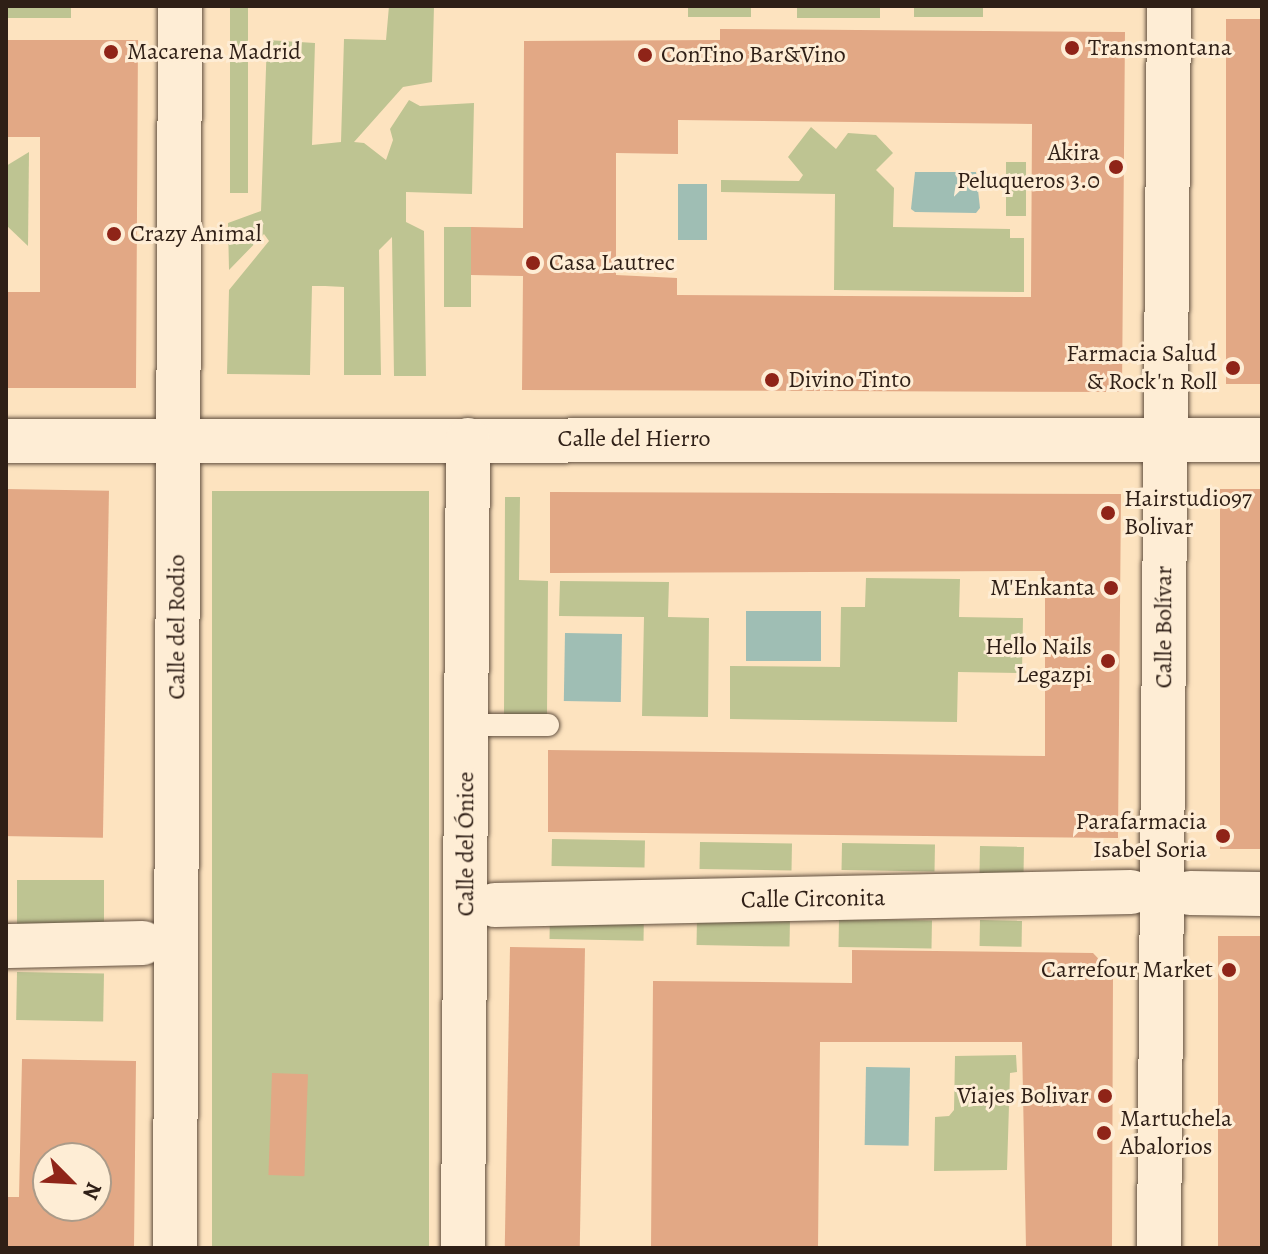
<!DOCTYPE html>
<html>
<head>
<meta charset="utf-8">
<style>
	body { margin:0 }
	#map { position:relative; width:1268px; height:1254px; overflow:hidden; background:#fde3bf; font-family:Alegreya,serif }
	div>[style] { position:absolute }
	.green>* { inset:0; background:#bec492; transform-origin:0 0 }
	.water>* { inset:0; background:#9fbeb4; transform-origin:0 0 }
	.building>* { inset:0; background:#e2a885; transform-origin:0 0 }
	.roads { filter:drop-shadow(0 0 2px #625040) drop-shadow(0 0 2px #625040) }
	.lane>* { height:22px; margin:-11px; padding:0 11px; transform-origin:11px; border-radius:11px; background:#feedd5 }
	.street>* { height:44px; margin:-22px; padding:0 22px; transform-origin:22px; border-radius:22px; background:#feedd5 }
	.dots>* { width:22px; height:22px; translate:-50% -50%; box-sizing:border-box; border:4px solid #feedd5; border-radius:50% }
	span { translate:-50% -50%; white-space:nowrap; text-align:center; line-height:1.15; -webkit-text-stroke:6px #feedd5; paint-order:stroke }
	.poi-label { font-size:24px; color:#2f1f16 }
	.left { translate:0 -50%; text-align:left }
	.right { translate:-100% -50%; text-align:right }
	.street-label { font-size:24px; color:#2f1f16 }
	.frame { position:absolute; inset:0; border:8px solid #2f1f16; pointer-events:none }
	.north { position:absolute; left:32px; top:1142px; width:80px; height:80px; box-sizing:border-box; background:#feedd5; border:2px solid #ab9b89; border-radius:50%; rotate:114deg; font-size:22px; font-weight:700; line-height:32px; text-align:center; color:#2f1f16 }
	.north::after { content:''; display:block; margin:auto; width:28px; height:36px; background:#8f2418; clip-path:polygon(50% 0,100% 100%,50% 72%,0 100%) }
</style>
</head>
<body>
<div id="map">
	<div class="green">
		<i style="left:6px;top:6px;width:65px;height:12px"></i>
		<i style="left:230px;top:6px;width:18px;height:187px"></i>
		<i style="clip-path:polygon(389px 6px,434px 6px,432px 82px,403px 87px,354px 142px,364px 143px,386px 160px,393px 140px,390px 129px,409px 100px,420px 106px,474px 103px,472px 194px,406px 192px,406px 222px,424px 231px,426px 376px,394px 376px,392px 237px,379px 250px,381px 375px,344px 375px,344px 287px,325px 286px,312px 286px,310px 375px,227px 374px,229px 290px,269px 241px,264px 234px,229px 270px,228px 223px,261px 211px,267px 40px,315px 43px,312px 145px,341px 142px,344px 39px,386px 40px)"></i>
		<i style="left:688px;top:6px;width:63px;height:11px"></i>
		<i style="left:797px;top:6px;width:83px;height:12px"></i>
		<i style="left:914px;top:6px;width:69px;height:11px"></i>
		<i style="clip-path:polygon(811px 127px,836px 149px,848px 133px,876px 135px,893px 153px,876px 170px,894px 188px,893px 227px,1010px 229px,1010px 238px,1024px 238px,1024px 292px,834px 290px,835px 194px,721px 192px,721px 180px,799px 181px,803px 175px,788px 157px)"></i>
		<i style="clip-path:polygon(29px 152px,28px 246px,6px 225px,6px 166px)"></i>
		<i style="left:1006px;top:162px;width:20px;height:54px"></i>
		<i style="left:471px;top:227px;width:80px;height:27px;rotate:90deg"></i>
		<i style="left:429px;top:491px;width:757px;height:217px;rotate:90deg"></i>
		<i style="clip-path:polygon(505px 497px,520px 497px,519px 580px,548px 581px,547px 715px,504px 714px)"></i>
		<i style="clip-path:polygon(866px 578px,960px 579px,959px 617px,1023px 618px,1022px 673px,958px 672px,957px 722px,730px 719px,730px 666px,840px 667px,841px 607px,865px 607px)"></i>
		<i style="clip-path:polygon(560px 581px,669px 582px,668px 617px,709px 618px,708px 717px,642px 716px,644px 617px,559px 616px)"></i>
		<i style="left:552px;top:839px;width:93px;height:27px;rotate:1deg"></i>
		<i style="left:700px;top:842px;width:92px;height:27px;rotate:1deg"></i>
		<i style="left:842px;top:843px;width:93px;height:27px;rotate:1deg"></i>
		<i style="left:980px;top:846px;width:44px;height:28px;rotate:1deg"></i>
		<i style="left:17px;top:880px;width:87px;height:47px"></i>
		<i style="left:550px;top:912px;width:94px;height:27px;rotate:1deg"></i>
		<i style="left:697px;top:918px;width:93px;height:27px;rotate:1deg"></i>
		<i style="left:839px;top:919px;width:93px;height:28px;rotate:1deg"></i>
		<i style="left:980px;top:920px;width:42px;height:26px;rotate:1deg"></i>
		<i style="left:17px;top:972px;width:87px;height:48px;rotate:1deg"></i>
		<i style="clip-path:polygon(1016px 1055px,1017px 1072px,1010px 1073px,1007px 1170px,934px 1171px,935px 1117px,949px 1116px,954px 1110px,955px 1056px)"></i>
	</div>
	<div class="water">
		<i style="clip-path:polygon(915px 172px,976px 172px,980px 208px,976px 213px,915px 212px,911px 209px)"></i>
		<i style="left:678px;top:184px;width:29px;height:56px"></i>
		<i style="left:746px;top:611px;width:75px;height:50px"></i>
		<i style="left:565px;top:633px;width:57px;height:68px;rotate:1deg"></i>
		<i style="left:866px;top:1067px;width:44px;height:78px;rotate:1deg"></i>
	</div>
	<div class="building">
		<i style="left:1226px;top:19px;width:36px;height:365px"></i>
		<i style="clip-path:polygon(evenodd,720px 29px,1125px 32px,1122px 392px,522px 390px,523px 276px,471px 275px,471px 227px,523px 228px,524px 41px,720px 40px,720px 29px,678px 120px,1032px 124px,1031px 297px,677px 295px,677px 278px,616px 275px,616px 153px,678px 154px,678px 120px)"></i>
		<i style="clip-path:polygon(6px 40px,138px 40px,136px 388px,6px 388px,6px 292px,40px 292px,40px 137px,6px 137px)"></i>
		<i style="left:6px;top:489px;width:103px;height:347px;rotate:1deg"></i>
		<i style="left:1220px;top:489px;width:42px;height:360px"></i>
		<i style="clip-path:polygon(550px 492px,1121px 494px,1118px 838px,548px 832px,548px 750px,1045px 756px,1045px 571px,550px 573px)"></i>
		<i style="left:1218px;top:936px;width:44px;height:312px"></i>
		<i style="left:510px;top:947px;width:75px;height:301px;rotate:1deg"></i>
		<i style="clip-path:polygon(852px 950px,1093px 953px,1113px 974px,1112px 1248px,1026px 1248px,1022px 1042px,820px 1042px,818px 1248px,651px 1248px,653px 981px,852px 983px)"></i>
		<i style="clip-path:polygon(evenodd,22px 1059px,136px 1061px,134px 1248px,6px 1248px,6px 1197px,19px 1197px,22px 1059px,48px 1158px,96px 1158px,96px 1206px,48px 1206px,48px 1158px)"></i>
		<i style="left:272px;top:1073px;width:36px;height:102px;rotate:2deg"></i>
	</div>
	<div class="roads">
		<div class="lane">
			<i style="left:466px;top:725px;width:82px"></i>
		</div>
		<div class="street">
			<i style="left:6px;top:441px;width:1256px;rotate:-0.05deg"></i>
			<i style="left:1190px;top:893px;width:72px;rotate:0.8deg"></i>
			<i style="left:495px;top:905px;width:636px;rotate:-1.17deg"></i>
			<i style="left:6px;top:946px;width:137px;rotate:-1.3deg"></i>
			<i style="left:175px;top:1248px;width:1242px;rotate:-89.77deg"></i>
			<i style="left:463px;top:1248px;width:808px;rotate:-89.65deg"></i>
			<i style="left:1159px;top:1248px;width:1242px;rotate:-89.54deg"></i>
		</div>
	</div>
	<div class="dots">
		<i style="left:1072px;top:48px;background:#8f2418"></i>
		<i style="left:111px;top:52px;background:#8f2418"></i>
		<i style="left:645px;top:55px;background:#8f2418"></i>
		<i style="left:1116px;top:167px;background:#8f2418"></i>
		<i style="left:114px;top:234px;background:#8f2418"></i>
		<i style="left:533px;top:263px;background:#8f2418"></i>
		<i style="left:1233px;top:368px;background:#8f2418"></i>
		<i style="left:772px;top:380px;background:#8f2418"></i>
		<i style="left:1108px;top:513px;background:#8f2418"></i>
		<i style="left:1111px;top:588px;background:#8f2418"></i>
		<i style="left:1108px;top:661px;background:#8f2418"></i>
		<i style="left:1223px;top:836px;background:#8f2418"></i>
		<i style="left:1229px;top:970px;background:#8f2418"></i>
		<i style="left:1105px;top:1096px;background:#8f2418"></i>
		<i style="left:1104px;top:1133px;background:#8f2418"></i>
	</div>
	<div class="poi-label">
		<span class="left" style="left:1088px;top:48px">Transmontana</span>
		<span class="left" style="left:127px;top:52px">Macarena Madrid</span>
		<span class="left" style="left:661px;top:55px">ConTino Bar&amp;Vino</span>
		<span class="right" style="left:1100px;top:167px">Akira<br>Peluqueros 3.0</span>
		<span class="left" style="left:130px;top:234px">Crazy Animal</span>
		<span class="left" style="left:549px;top:263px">Casa Lautrec</span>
		<span class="right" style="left:1217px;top:368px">Farmacia Salud<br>&amp; Rock'n Roll</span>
		<span class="left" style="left:788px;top:380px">Divino Tinto</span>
		<span class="left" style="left:1124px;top:513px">Hairstudio97<br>Bolivar</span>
		<span class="right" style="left:1095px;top:588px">M'Enkanta</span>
		<span class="right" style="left:1092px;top:661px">Hello Nails<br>Legazpi</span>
		<span class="right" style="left:1207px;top:836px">Parafarmacia<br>Isabel Soria</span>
		<span class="right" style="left:1213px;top:970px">Carrefour Market</span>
		<span class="right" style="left:1089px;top:1096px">Viajes Bolivar</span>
		<span class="left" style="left:1120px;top:1133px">Martuchela<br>Abalorios</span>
	</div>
	<div class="street-label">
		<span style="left:634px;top:439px">Calle del Hierro</span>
		<span style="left:177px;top:627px;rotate:-90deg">Calle del Rodio</span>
		<span style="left:1164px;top:627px;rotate:-90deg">Calle Bolívar</span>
		<span style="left:466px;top:844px;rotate:-90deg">Calle del Ónice</span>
		<span style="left:813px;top:899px;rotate:-1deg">Calle Circonita</span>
	</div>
	<div class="frame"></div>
	<div class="north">N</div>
</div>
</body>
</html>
